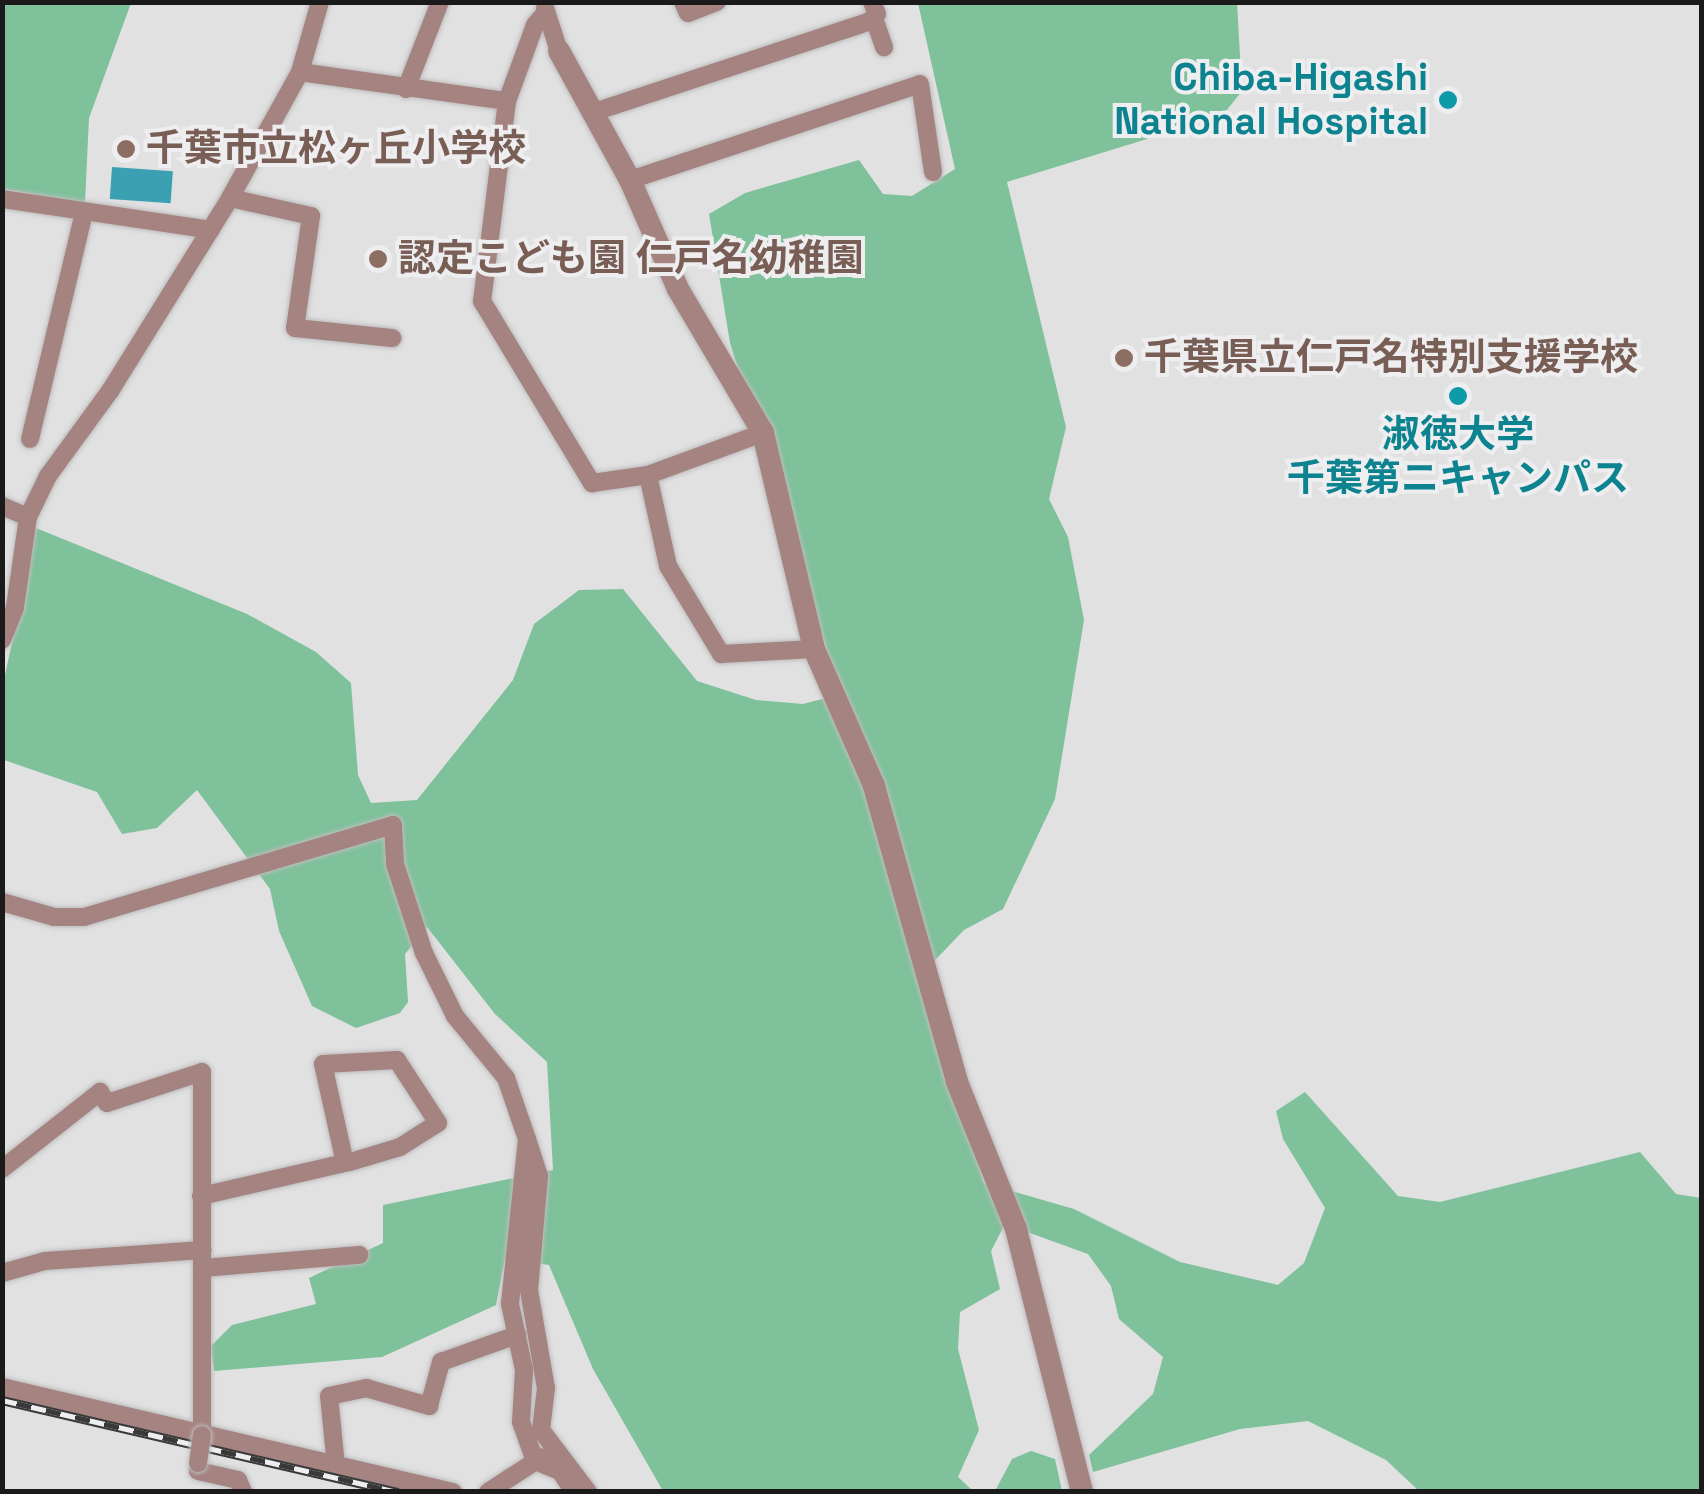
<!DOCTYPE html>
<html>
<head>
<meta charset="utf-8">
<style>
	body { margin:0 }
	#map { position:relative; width:1704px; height:1494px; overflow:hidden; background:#e1e1e2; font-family:"Space Grotesk","Noto Sans JP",sans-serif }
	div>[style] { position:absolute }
	.green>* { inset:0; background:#7ec19a }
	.water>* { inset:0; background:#3ba1b2; transform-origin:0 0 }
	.roads { filter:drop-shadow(0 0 2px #bdbdbe) drop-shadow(0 0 2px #bdbdbe) }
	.minor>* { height:18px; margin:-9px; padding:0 9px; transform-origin:9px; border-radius:9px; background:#a58380 }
	.tertiary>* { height:22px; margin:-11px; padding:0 11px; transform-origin:11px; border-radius:11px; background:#a58380 }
	.rail>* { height:9px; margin-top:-4.5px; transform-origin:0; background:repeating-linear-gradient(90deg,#eeeef0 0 15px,#39393a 0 30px); box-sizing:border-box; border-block:2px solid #39393a }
	.bridges { filter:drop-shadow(0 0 2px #bdbdbe) drop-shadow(0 0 2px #bdbdbe) }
	.minor-bridge>* { height:18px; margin:-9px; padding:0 9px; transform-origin:9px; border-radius:9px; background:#a58380 }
	.dots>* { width:28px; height:28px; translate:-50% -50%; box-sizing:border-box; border:5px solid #eeeef0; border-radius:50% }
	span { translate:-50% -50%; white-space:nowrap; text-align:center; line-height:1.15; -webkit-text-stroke:8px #eeeef0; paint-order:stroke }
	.culture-label { font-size:38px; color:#0d838f; font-weight:700 }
	.right { translate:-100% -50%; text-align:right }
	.education-label { font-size:38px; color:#785e54; font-weight:700 }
	.left { translate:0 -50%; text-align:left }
	.frame { position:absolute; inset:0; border:5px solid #1a1a1b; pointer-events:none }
</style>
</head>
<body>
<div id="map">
	<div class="green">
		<i style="clip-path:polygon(2px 3px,131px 3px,89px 118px,85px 203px,3px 189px)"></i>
		<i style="clip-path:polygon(918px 3px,1237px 3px,1242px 91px,1222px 116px,1007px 182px,1066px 427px,1049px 499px,1068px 537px,1084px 620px,1055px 799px,1003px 909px,964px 930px,917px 979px,984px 1183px,1074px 1209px,1180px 1262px,1278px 1285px,1304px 1263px,1325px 1208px,1283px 1139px,1276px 1111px,1305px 1092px,1398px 1196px,1440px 1202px,1640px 1152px,1676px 1194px,1701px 1198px,1701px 1491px,1419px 1491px,1386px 1460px,1308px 1421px,1240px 1429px,1093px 1472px,1089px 1455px,1153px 1394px,1163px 1357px,1119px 1319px,1111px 1286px,1088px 1254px,1005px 1224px,991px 1251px,1000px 1289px,960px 1312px,958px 1349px,979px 1430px,958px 1477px,973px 1491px,663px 1491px,593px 1369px,549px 1265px,505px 1259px,496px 1305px,382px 1357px,214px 1371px,211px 1346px,232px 1325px,316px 1304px,309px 1278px,383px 1243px,383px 1205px,553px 1170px,547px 1062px,495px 1014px,427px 927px,405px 954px,408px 1002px,400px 1013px,356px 1028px,312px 1006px,279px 931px,270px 889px,197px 790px,157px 828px,122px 834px,97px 792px,4px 760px,3px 685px,36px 528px,247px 614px,316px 652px,351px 683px,358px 775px,371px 803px,417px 800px,513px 680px,534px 624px,579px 590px,623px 589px,697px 681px,756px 700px,803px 704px,841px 694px,730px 343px,709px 214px,745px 193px,859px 160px,883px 194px,912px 196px,955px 169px)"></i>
		<i style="clip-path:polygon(1031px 1451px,1055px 1459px,1062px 1491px,995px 1491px,1012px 1459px)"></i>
	</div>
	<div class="water">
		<i style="left:112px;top:167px;width:61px;height:32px;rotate:4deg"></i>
	</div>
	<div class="roads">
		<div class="minor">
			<i style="left:683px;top:2px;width:12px;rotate:66deg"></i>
			<i style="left:688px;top:13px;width:31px;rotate:-21deg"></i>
			<i style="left:545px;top:8px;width:45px;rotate:72deg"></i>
			<i style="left:545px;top:13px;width:16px;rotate:130deg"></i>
			<i style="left:535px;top:25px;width:81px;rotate:110.2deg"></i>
			<i style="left:507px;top:101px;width:202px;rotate:97.1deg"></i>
			<i style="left:482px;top:301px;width:213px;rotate:58.9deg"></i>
			<i style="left:592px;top:483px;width:57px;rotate:-8.1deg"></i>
			<i style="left:648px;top:475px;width:122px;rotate:-20.1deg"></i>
			<i style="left:874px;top:18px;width:31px;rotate:71deg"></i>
			<i style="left:300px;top:72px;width:209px;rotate:8deg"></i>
			<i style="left:406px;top:89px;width:93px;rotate:-68.7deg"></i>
			<i style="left:594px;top:112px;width:291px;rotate:-18.2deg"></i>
			<i style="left:870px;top:21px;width:10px;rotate:-45deg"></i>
			<i style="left:877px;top:14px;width:13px;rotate:-113deg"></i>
			<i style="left:630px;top:180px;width:305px;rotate:-18.3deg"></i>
			<i style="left:920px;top:84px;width:89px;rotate:81.6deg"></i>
			<i style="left:230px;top:198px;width:83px;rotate:12.5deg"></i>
			<i style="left:311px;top:216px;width:113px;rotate:98.1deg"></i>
			<i style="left:295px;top:328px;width:98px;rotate:5.9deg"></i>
			<i style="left:2px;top:199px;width:211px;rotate:8.4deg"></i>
			<i style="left:30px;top:439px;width:233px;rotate:-76.6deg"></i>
			<i style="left:648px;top:475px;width:93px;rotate:77.6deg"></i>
			<i style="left:668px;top:566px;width:103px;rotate:58.9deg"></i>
			<i style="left:721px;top:654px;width:93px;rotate:-3.1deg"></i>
			<i style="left:2px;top:506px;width:28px;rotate:23deg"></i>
			<i style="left:2px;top:640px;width:35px;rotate:-68deg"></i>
			<i style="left:15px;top:607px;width:91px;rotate:-81.8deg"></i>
			<i style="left:28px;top:517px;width:46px;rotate:-64deg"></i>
			<i style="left:48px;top:476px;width:105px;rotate:-53.9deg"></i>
			<i style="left:110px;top:391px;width:227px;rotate:-58.1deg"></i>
			<i style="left:230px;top:198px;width:144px;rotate:-60.9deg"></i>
			<i style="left:300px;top:72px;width:73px;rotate:-74.1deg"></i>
			<i style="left:2px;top:902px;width:54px;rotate:16.1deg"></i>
			<i style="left:54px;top:917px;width:30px"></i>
			<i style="left:84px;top:917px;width:322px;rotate:-16.6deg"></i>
			<i style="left:393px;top:825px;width:39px;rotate:87deg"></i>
			<i style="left:395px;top:864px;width:94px;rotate:72deg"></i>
			<i style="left:424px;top:953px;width:70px;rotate:63.8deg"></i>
			<i style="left:455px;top:1016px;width:80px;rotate:50.6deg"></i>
			<i style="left:506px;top:1078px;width:65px;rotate:71deg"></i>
			<i style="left:527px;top:1139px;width:166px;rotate:95.9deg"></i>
			<i style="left:510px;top:1304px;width:67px;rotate:78deg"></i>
			<i style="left:524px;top:1370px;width:52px;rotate:93.3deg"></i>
			<i style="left:521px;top:1422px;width:41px;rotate:70.3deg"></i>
			<i style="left:535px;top:1461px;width:27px;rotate:22deg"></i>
			<i style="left:560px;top:1471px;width:25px;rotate:56deg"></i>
			<i style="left:527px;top:1139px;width:39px;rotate:72deg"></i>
			<i style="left:539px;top:1176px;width:114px;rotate:95deg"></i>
			<i style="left:529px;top:1290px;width:99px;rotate:80.2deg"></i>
			<i style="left:546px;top:1388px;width:42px;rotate:96.8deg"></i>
			<i style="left:541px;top:1430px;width:78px;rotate:52.8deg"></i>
			<i style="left:2px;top:1169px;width:125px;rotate:-38.2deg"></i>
			<i style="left:100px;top:1092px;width:13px;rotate:58deg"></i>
			<i style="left:107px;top:1103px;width:100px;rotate:-18.1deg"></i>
			<i style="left:202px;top:1072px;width:363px;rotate:90deg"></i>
			<i style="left:201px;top:1196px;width:153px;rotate:-12.9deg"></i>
			<i style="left:350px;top:1162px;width:52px;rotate:-16.7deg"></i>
			<i style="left:400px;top:1147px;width:45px;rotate:-32.3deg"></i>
			<i style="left:438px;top:1123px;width:75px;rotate:-123.1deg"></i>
			<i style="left:397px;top:1060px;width:74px;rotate:176.9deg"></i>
			<i style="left:323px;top:1064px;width:101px;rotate:77.5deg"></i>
			<i style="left:203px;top:1268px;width:157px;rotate:-4.8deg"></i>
			<i style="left:2px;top:1273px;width:45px;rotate:-15.6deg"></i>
			<i style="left:45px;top:1261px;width:158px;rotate:-4deg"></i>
			<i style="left:2px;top:1387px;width:463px;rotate:13.1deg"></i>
			<i style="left:336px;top:1466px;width:70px;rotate:-95.7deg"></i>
			<i style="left:329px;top:1396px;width:38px;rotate:-12deg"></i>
			<i style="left:366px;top:1388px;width:66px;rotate:15.9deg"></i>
			<i style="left:429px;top:1406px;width:46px;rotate:-74.7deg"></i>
			<i style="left:441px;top:1362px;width:81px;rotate:-19.6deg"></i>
			<i style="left:198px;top:1471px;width:41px;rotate:12.7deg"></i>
			<i style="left:238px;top:1480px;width:13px;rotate:67deg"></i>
			<i style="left:488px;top:1492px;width:64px;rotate:-32.9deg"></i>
		</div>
		<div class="tertiary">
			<i style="left:559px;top:51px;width:147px;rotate:61.2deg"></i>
			<i style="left:630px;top:180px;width:119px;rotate:66.2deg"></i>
			<i style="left:678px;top:289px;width:167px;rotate:59.4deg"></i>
			<i style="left:763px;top:433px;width:222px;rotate:76.7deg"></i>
			<i style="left:814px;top:649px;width:150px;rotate:66.3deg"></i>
			<i style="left:874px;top:786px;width:307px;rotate:74.3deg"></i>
			<i style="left:957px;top:1082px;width:158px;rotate:68.1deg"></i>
			<i style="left:1016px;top:1229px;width:271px;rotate:75.9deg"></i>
		</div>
	</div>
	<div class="rail">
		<i style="left:2px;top:1400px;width:407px;rotate:13.1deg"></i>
	</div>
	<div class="bridges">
		<div class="minor-bridge">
			<i style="left:198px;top:1463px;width:28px;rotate:-82deg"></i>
		</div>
	</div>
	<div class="dots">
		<i style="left:1448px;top:100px;background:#0f9aa8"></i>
		<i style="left:126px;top:149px;background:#8d6e63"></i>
		<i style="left:378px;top:259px;background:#8d6e63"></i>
		<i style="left:1124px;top:358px;background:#8d6e63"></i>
		<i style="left:1458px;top:396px;background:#0f9aa8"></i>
	</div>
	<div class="culture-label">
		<span class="right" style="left:1428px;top:100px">Chiba-Higashi<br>National Hospital</span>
		<span style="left:1458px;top:457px">淑徳大学<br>千葉第ニキャンパス</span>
	</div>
	<div class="education-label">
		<span class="left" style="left:146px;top:149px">千葉市立松ヶ丘小学校</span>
		<span class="left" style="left:398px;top:259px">認定こども園 仁戸名幼稚園</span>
		<span class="left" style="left:1144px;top:358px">千葉県立仁戸名特別支援学校</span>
	</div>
	<div class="frame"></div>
</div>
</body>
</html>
